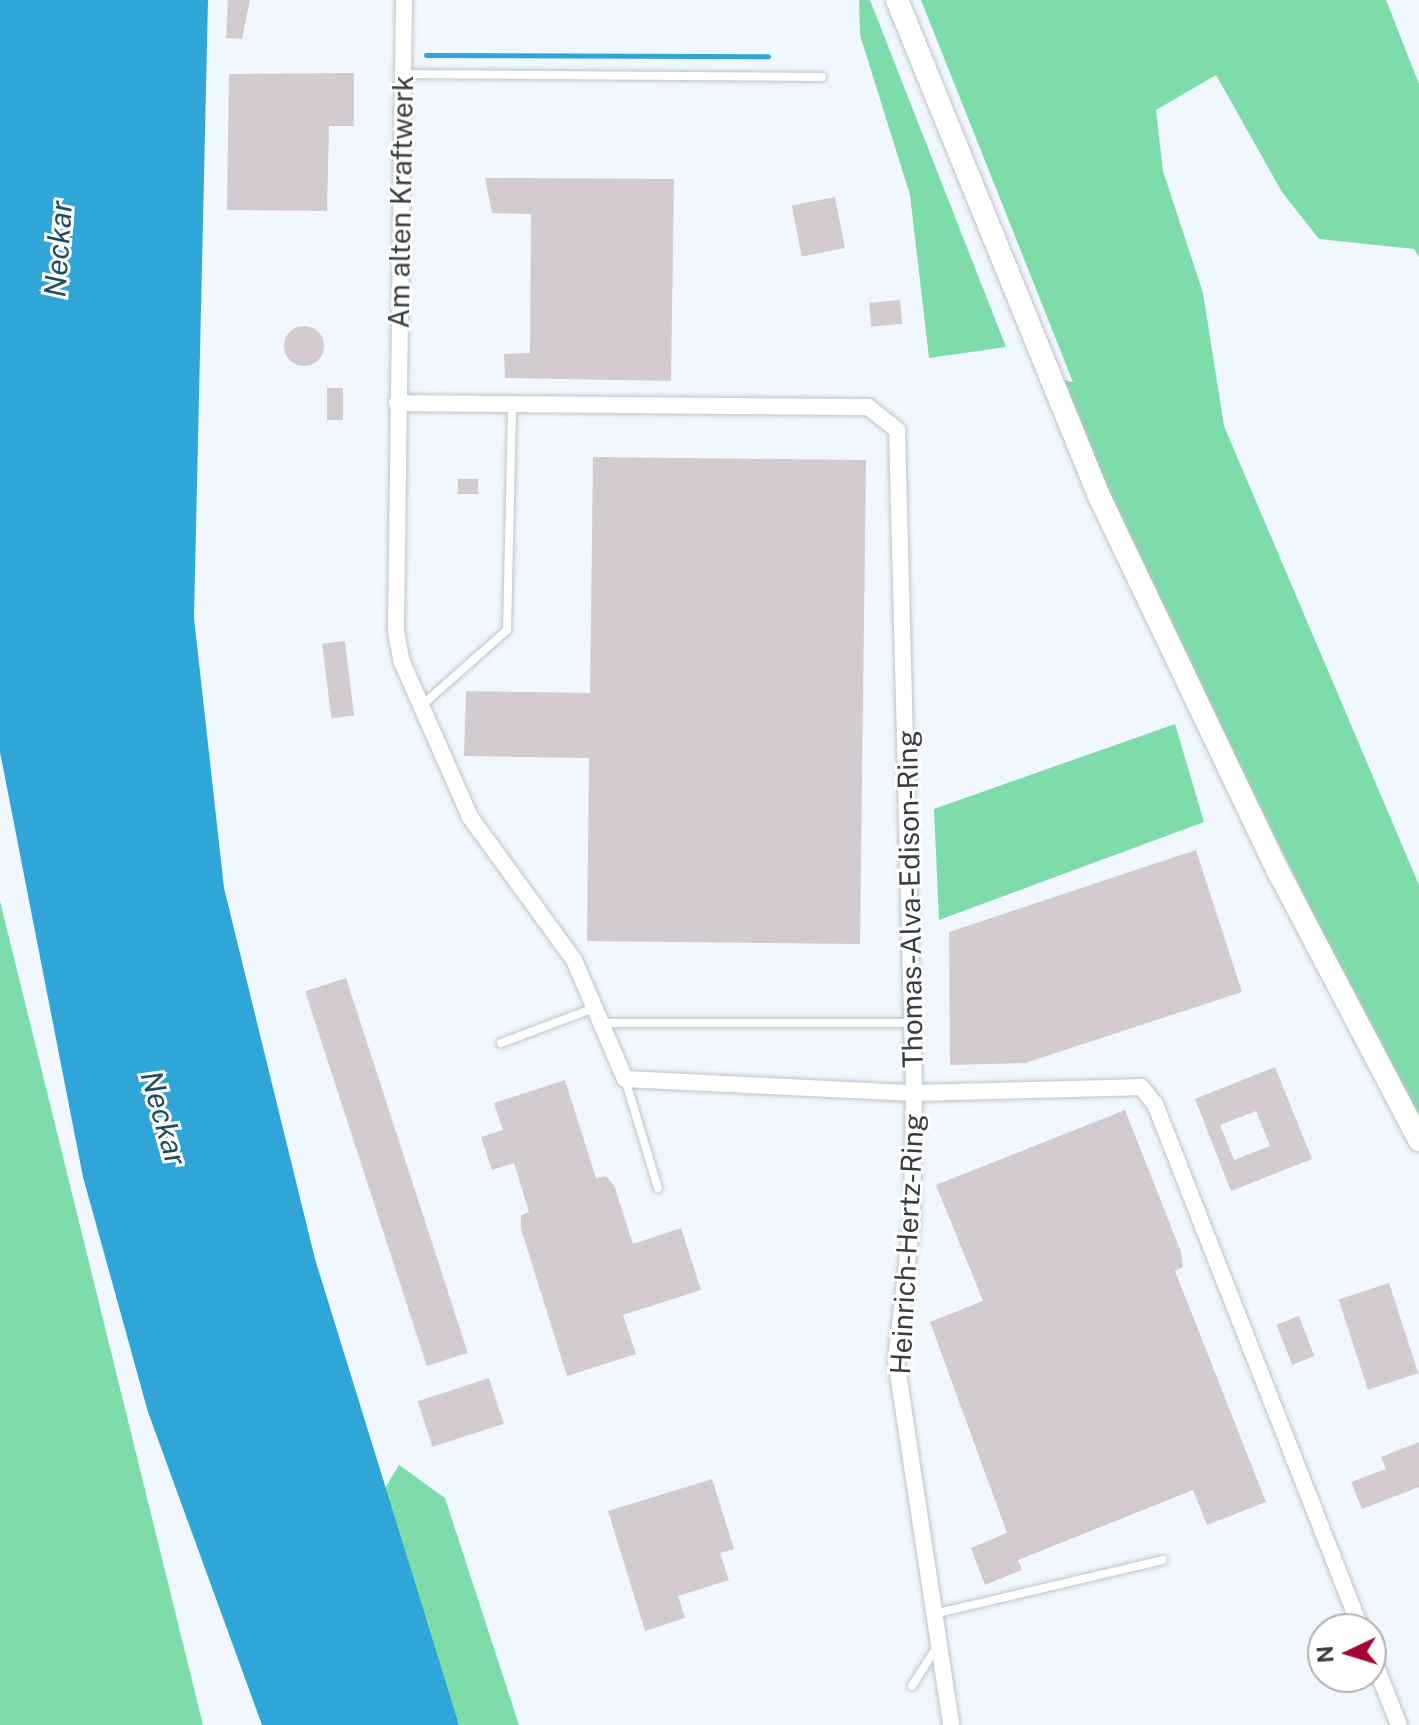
<!DOCTYPE html>
<html>
<head>
<meta charset="utf-8">
<style>
	body { margin:0 }
	#map { position:relative; width:1419px; height:1725px; overflow:hidden; background:#f0f7fe; font-family:"Public Sans",sans-serif }
	div>[style] { position:absolute }
	.green>* { inset:0; background:#7edbaa }
	.water>* { inset:0; background:#30a6d8 }
	.stream>* { height:5px; margin:-2.5px; padding:0 2.5px; transform-origin:2.5px; border-radius:2.5px; background:#30a6d8 }
	.building>* { inset:0; background:#d4cbd1; transform-origin:0 0 }
	.round { border-radius:50% }
	.roads { filter:drop-shadow(0 0 2px #bdc4ca) drop-shadow(0 0 2px #bdc4ca) }
	.lane>* { height:8px; margin:-4px; padding:0 4px; transform-origin:4px; border-radius:4px; background:#fff }
	.street>* { height:16px; margin:-8px; padding:0 8px; transform-origin:8px; border-radius:8px; background:#fff }
	.secondary>* { height:22px; margin:-11px; padding:0 11px; transform-origin:11px; border-radius:11px; background:#fff }
	span { translate:-50% -50%; white-space:nowrap; text-align:center; line-height:1.15; -webkit-text-stroke:6px #fff; paint-order:stroke }
	.street-label { font-size:28px; color:#3a3c3f }
	.water-label { font-size:30px; color:#1e4c61; font-style:italic }
	.north { position:absolute; left:1307px; top:1613px; width:80px; height:80px; box-sizing:border-box; background:#fff; border:2px solid #b0b1b2; border-radius:50%; rotate:266deg; font-size:22px; font-weight:700; line-height:32px; text-align:center; color:#3a3c3f }
	.north::after { content:''; display:block; margin:auto; width:28px; height:36px; background:#a30535; clip-path:polygon(50% 0,100% 100%,50% 72%,0 100%) }
</style>
</head>
<body>
<div id="map">
	<div class="green">
		<i style="clip-path:polygon(859px 0,870px 0,1006px 347px,929px 358px,910px 195px,860px 35px)"></i>
		<i style="clip-path:polygon(921px 0,1386px 0,1419px 84px,1419px 257px,1414px 249px,1319px 239px,1282px 192px,1216px 75px,1156px 110px,1163px 171px,1203px 293px,1224px 426px,1419px 885px,1419px 1127px,1105px 494px,1059px 379px,1073px 382px)"></i>
		<i style="clip-path:polygon(1175px 724px,1204px 822px,939px 920px,934px 809px)"></i>
		<i style="clip-path:polygon(0 901px,203px 1725px,0 1725px)"></i>
		<i style="clip-path:polygon(399px 1465px,445px 1498px,519px 1725px,459px 1725px,384px 1490px)"></i>
	</div>
	<div class="water">
		<i style="clip-path:polygon(0 0,208px 0,194px 618px,224px 888px,315px 1259px,459px 1725px,262px 1725px,148px 1412px,83px 1177px,0 752px)"></i>
	</div>
	<div class="stream">
		<i style="left:426px;top:55px;width:342px;rotate:0.2deg"></i>
	</div>
	<div class="building">
		<i style="clip-path:polygon(228px 0,250px 0,242px 39px,226px 38px)"></i>
		<i style="clip-path:polygon(354px 73px,354px 126px,329px 126px,327px 211px,227px 210px,229px 74px)"></i>
		<i style="clip-path:polygon(485px 178px,674px 179px,671px 381px,505px 378px,504px 354px,530px 353px,531px 214px,492px 213px)"></i>
		<i style="left:835px;top:197px;width:52px;height:44px;rotate:79deg"></i>
		<i style="left:900px;top:300px;width:24px;height:31px;rotate:85deg"></i>
		<i class="round" style="left:284px;top:326px;width:40px;height:40px"></i>
		<i style="left:327px;top:388px;width:16px;height:32px"></i>
		<i style="clip-path:polygon(593px 457px,866px 460px,860px 944px,587px 941px,589px 758px,464px 756px,466px 691px,590px 693px)"></i>
		<i style="left:458px;top:479px;width:20px;height:15px"></i>
		<i style="left:345px;top:641px;width:75px;height:23px;rotate:83deg"></i>
		<i style="clip-path:polygon(1196px 850px,1242px 992px,1025px 1063px,950px 1065px,949px 932px)"></i>
		<i style="left:346px;top:978px;width:394px;height:43px;rotate:72deg"></i>
		<i style="clip-path:polygon(evenodd,1275px 1067px,1312px 1159px,1231px 1191px,1195px 1099px,1275px 1067px,1256px 1111px,1270px 1146px,1234px 1160px,1220px 1125px,1256px 1111px)"></i>
		<i style="clip-path:polygon(565px 1080px,596px 1178px,606px 1176px,614px 1185px,633px 1244px,681px 1228px,701px 1290px,623px 1315px,636px 1354px,567px 1376px,521px 1229px,521px 1215px,529px 1212px,514px 1163px,492px 1170px,481px 1137px,503px 1130px,494px 1103px)"></i>
		<i style="clip-path:polygon(1125px 1110px,1181px 1252px,1183px 1267px,1175px 1271px,1266px 1502px,1207px 1525px,1193px 1490px,1018px 1560px,1022px 1570px,985px 1585px,971px 1548px,1007px 1533px,930px 1322px,983px 1301px,936px 1185px)"></i>
		<i style="left:1389px;top:1283px;width:95px;height:53px;rotate:72deg"></i>
		<i style="left:1299px;top:1316px;width:43px;height:24px;rotate:69deg"></i>
		<i style="left:489px;top:1378px;width:48px;height:75px;rotate:72deg"></i>
		<i style="clip-path:polygon(1419px 1442px,1419px 1487px,1362px 1509px,1351px 1482px,1386px 1469px,1381px 1457px)"></i>
		<i style="clip-path:polygon(712px 1479px,734px 1549px,720px 1553px,729px 1580px,678px 1596px,685px 1618px,645px 1631px,608px 1511px)"></i>
	</div>
	<div class="roads">
		<div class="lane">
			<i style="left:404px;top:74px;width:418px;rotate:0.4deg"></i>
			<i style="left:421px;top:706px;width:115px;rotate:-41.5deg"></i>
			<i style="left:507px;top:630px;width:227px;rotate:-88.7deg"></i>
			<i style="left:604px;top:1023px;width:308px"></i>
			<i style="left:501px;top:1043px;width:99px;rotate:-20.6deg"></i>
			<i style="left:625px;top:1079px;width:114px;rotate:73.2deg"></i>
			<i style="left:934px;top:1614px;width:235px;rotate:-13.3deg"></i>
			<i style="left:912px;top:1686px;width:49px;rotate:-57.6deg"></i>
		</div>
		<div class="street">
			<i style="left:404px;top:0;width:632px;rotate:90.73deg"></i>
			<i style="left:396px;top:632px;width:31px;rotate:79deg"></i>
			<i style="left:402px;top:662px;width:169px;rotate:66.3deg"></i>
			<i style="left:470px;top:817px;width:177px;rotate:54deg"></i>
			<i style="left:574px;top:960px;width:129px;rotate:66.8deg"></i>
			<i style="left:625px;top:1079px;width:289px;rotate:2.8deg"></i>
			<i style="left:914px;top:1093px;width:227px;rotate:-1.5deg"></i>
			<i style="left:1141px;top:1087px;width:22px;rotate:51deg"></i>
			<i style="left:1155px;top:1104px;width:564px;rotate:68.58deg"></i>
			<i style="left:397px;top:403px;width:471px;rotate:0.5deg"></i>
			<i style="left:868px;top:407px;width:37px;rotate:38deg"></i>
			<i style="left:897px;top:430px;width:663px;rotate:88.53deg"></i>
			<i style="left:914px;top:1093px;width:125px;rotate:90.9deg"></i>
			<i style="left:912px;top:1218px;width:143px;rotate:96.4deg"></i>
			<i style="left:896px;top:1360px;width:369px;rotate:81.4deg"></i>
			<i style="left:1371px;top:1654px;width:76px;rotate:68.5deg"></i>
		</div>
		<div class="secondary">
			<i style="left:897px;top:0;width:536px;rotate:67.84deg"></i>
			<i style="left:1099px;top:496px;width:416px;rotate:64.5deg"></i>
			<i style="left:1278px;top:871px;width:304px;rotate:62.3deg"></i>
		</div>
	</div>
	<div class="street-label">
		<span style="left:401px;top:202px;rotate:-89deg">Am alten Kraftwerk</span>
		<span style="left:910px;top:899px;rotate:-91deg">Thomas-Alva-Edison-Ring</span>
		<span style="left:907px;top:1244px;rotate:-87deg">Heinrich-Hertz-Ring</span>
	</div>
	<div class="water-label">
		<span style="left:58px;top:249px;rotate:-86deg">Neckar</span>
		<span style="left:164px;top:1118px;rotate:74deg">Neckar</span>
	</div>
	<div class="north">N</div>
</div>
</body>
</html>
